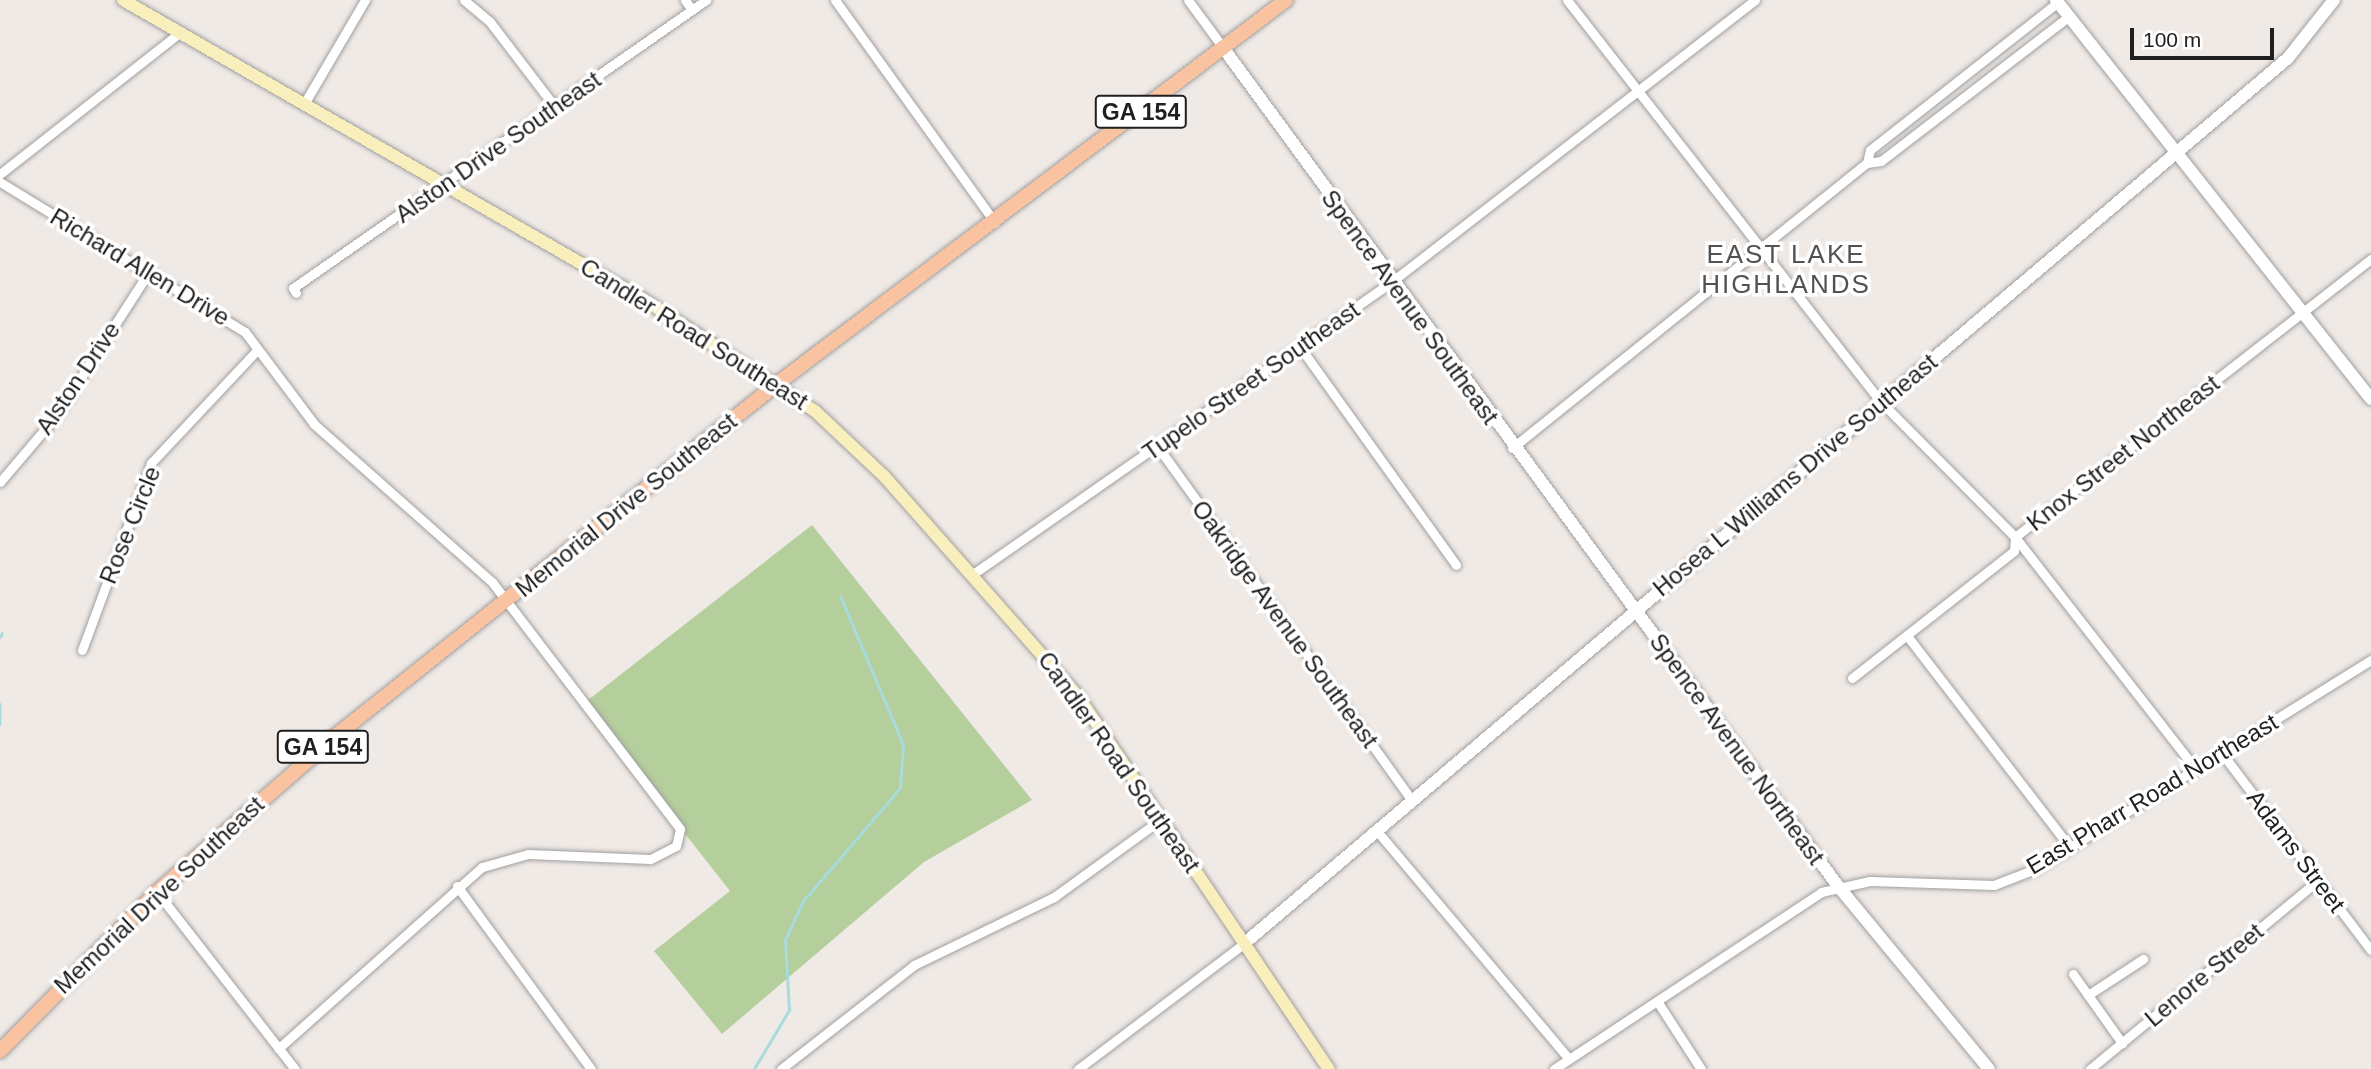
<!DOCTYPE html>
<html>
<head>
<meta charset="utf-8">
<style>
	body { margin:0 }
	#map { position:relative; width:2371px; height:1069px; overflow:hidden; background:#f0eae6; font-family:Helvetica,sans-serif }
	div>[style] { position:absolute }
	.forest>* { inset:0; background:#b4ce9c }
	.stream>* { height:2.5px; margin:-1.25px; padding:0 1.25px; transform-origin:1.25px; border-radius:1.25px; background:#a8dbdc }
	.roads { filter:drop-shadow(0 0 2px #a0a0a0) drop-shadow(0 0 2px #a0a0a0) }
	.minor>* { height:9px; margin:-4.5px; padding:0 4.5px; transform-origin:4.5px; border-radius:4.5px; background:#fff }
	.tertiary>* { height:12px; margin:-6px; padding:0 6px; transform-origin:6px; border-radius:6px; background:#fff }
	.secondary>* { height:12px; margin:-6px; padding:0 6px; transform-origin:6px; border-radius:6px; background:#f8efbc }
	.primary>* { height:14px; margin:-7px; padding:0 7px; transform-origin:7px; border-radius:7px; background:#f9c2a1 }
	span { translate:-50% -50%; white-space:nowrap; text-align:center; line-height:1.15; -webkit-text-stroke:7px #fff; paint-order:stroke }
	.shield-label span { padding:2px 5px; background:#fff; border:2px solid; border-radius:5px; -webkit-text-stroke-width:0 }
	.shield-label { font-size:23px; color:#1f1f1f; font-weight:700 }
	.street-label { font-size:24px; color:#1f1f1f }
	.neighbourhood-label { font-size:26px; color:#525252; letter-spacing:2px }
	.scale { position:absolute; left:2130px; top:28px; width:144px; height:32px; box-sizing:border-box; border:4px solid #1f1f1f; border-top:0; padding-left:9px; font-size:21px; line-height:24px; white-space:nowrap; color:#1f1f1f; -webkit-text-stroke:5px #fff; paint-order:stroke }
</style>
</head>
<body>
<div id="map">
	<div class="forest">
		<i style="clip-path:polygon(812px 525px,1032px 800px,924px 862px,722px 1034px,654px 951px,730px 891px,583px 704px)"></i>
	</div>
	<div class="stream">
		<i style="left:0;top:637px;width:4px;rotate:-63deg"></i>
		<i style="left:0;top:704px;width:20px;rotate:90deg"></i>
		<i style="left:754px;top:1069px;width:69px;rotate:-59.3deg"></i>
		<i style="left:789px;top:1010px;width:70px;rotate:-93.3deg"></i>
		<i style="left:785px;top:940px;width:43px;rotate:-65.2deg"></i>
		<i style="left:803px;top:901px;width:149px;rotate:-49.4deg"></i>
		<i style="left:900px;top:788px;width:43px;rotate:-86deg"></i>
		<i style="left:903px;top:745px;width:160px;rotate:-112.9deg"></i>
	</div>
	<div class="roads">
		<div class="minor">
			<i style="left:464px;top:0;width:34px;rotate:40deg"></i>
			<i style="left:490px;top:22px;width:107px;rotate:52.6deg"></i>
			<i style="left:685px;top:0;width:12px;rotate:55deg"></i>
			<i style="left:835px;top:0;width:274px;rotate:54.3deg"></i>
			<i style="left:1188px;top:0;width:61px;rotate:53.7deg"></i>
			<i style="left:1567px;top:0;width:510px;rotate:52.01deg"></i>
			<i style="left:1881px;top:402px;width:190px;rotate:45.2deg"></i>
			<i style="left:2015px;top:537px;width:293px;rotate:52.1deg"></i>
			<i style="left:304px;top:104px;width:121px;rotate:-59.6deg"></i>
			<i style="left:1867px;top:163px;width:13px;rotate:-77deg"></i>
			<i style="left:1870px;top:150px;width:239px;rotate:-38.2deg"></i>
			<i style="left:0;top:174px;width:226px;rotate:-38.2deg"></i>
			<i style="left:0;top:182px;width:287px;rotate:31.5deg"></i>
			<i style="left:245px;top:332px;width:115px;rotate:53.1deg"></i>
			<i style="left:314px;top:424px;width:238px;rotate:41.6deg"></i>
			<i style="left:492px;top:582px;width:310px;rotate:52.7deg"></i>
			<i style="left:680px;top:829px;width:17px;rotate:103deg"></i>
			<i style="left:676px;top:846px;width:29px;rotate:153deg"></i>
			<i style="left:650px;top:859px;width:122px;rotate:-177.7deg"></i>
			<i style="left:528px;top:854px;width:48px;rotate:164.2deg"></i>
			<i style="left:482px;top:867px;width:273px;rotate:138.3deg"></i>
			<i style="left:296px;top:293px;width:6px;rotate:-121deg"></i>
			<i style="left:293px;top:288px;width:504px;rotate:-34.89deg"></i>
			<i style="left:1300px;top:347px;width:268px;rotate:54.4deg"></i>
			<i style="left:1158px;top:447px;width:436px;rotate:54.3deg"></i>
			<i style="left:1512px;top:448px;width:455px;rotate:-38.8deg"></i>
			<i style="left:1867px;top:163px;width:14px;rotate:-8deg"></i>
			<i style="left:1881px;top:161px;width:237px;rotate:-37.6deg"></i>
			<i style="left:0;top:482px;width:87px;rotate:-49.7deg"></i>
			<i style="left:56px;top:416px;width:174px;rotate:-57.2deg"></i>
			<i style="left:973px;top:574px;width:508px;rotate:-34.91deg"></i>
			<i style="left:1390px;top:283px;width:462px;rotate:-37.8deg"></i>
			<i style="left:1908px;top:637px;width:265px;rotate:52.4deg"></i>
			<i style="left:82px;top:650px;width:199px;rotate:-69.7deg"></i>
			<i style="left:151px;top:463px;width:154px;rotate:-46.8deg"></i>
			<i style="left:1852px;top:678px;width:206px;rotate:-38.1deg"></i>
			<i style="left:2014px;top:551px;width:14px;rotate:-86deg"></i>
			<i style="left:2015px;top:537px;width:452px;rotate:-38deg"></i>
			<i style="left:2221px;top:752px;width:248px;rotate:52.9deg"></i>
			<i style="left:1377px;top:831px;width:298px;rotate:49.9deg"></i>
			<i style="left:457px;top:886px;width:227px;rotate:53.8deg"></i>
			<i style="left:157px;top:892px;width:224px;rotate:52.1deg"></i>
			<i style="left:2073px;top:974px;width:85px;rotate:54.6deg"></i>
			<i style="left:2088px;top:995px;width:66px;rotate:-33.2deg"></i>
			<i style="left:1657px;top:1001px;width:81px;rotate:57.1deg"></i>
			<i style="left:781px;top:1069px;width:169px;rotate:-38deg"></i>
			<i style="left:914px;top:965px;width:156px;rotate:-25.9deg"></i>
			<i style="left:1054px;top:897px;width:131px;rotate:-36deg"></i>
			<i style="left:1078px;top:1069px;width:211px;rotate:-37.1deg"></i>
			<i style="left:1554px;top:1069px;width:320px;rotate:-33.5deg"></i>
			<i style="left:1821px;top:892px;width:50px;rotate:-12.7deg"></i>
			<i style="left:1870px;top:881px;width:124px;rotate:1.8deg"></i>
			<i style="left:1994px;top:885px;width:44px;rotate:-21.3deg"></i>
			<i style="left:2035px;top:869px;width:396px;rotate:-31.9deg"></i>
			<i style="left:2090px;top:1069px;width:295px;rotate:-39.6deg"></i>
		</div>
		<div class="tertiary">
			<i style="left:2056px;top:0;width:508px;rotate:51.71deg"></i>
			<i style="left:1224px;top:49px;width:1038px;rotate:53.74deg"></i>
			<i style="left:1838px;top:886px;width:237px;rotate:50.5deg"></i>
			<i style="left:1246px;top:942px;width:1366px;rotate:-40.31deg"></i>
			<i style="left:2288px;top:58px;width:74px;rotate:-51.6deg"></i>
		</div>
		<div class="secondary">
			<i style="left:123px;top:0;width:600px;rotate:29.9deg"></i>
			<i style="left:643px;top:299px;width:205px;rotate:33.1deg"></i>
			<i style="left:815px;top:411px;width:95px;rotate:43.3deg"></i>
			<i style="left:884px;top:476px;width:293px;rotate:48.6deg"></i>
			<i style="left:1078px;top:696px;width:450px;rotate:56.1deg"></i>
		</div>
		<div class="primary">
			<i style="left:0;top:1051px;width:223px;rotate:-45.4deg"></i>
			<i style="left:157px;top:892px;width:240px;rotate:-41.1deg"></i>
			<i style="left:338px;top:734px;width:563px;rotate:-38.58deg"></i>
			<i style="left:778px;top:383px;width:636px;rotate:-37.01deg"></i>
		</div>
	</div>
	<div class="shield-label">
		<span style="left:1141px;top:112px">GA 154</span>
		<span style="left:323px;top:747px">GA 154</span>
	</div>
	<div class="street-label">
		<span style="left:498px;top:147px;rotate:-35deg">Alston Drive Southeast</span>
		<span style="left:140px;top:267px;rotate:31deg">Richard Allen Drive</span>
		<span style="left:1410px;top:307px;rotate:54deg">Spence Avenue Southeast</span>
		<span style="left:694px;top:334px;rotate:32deg">Candler Road Southeast</span>
		<span style="left:78px;top:378px;rotate:-56deg">Alston Drive</span>
		<span style="left:1251px;top:381px;rotate:-35deg">Tupelo Street Southeast</span>
		<span style="left:2123px;top:453px;rotate:-38deg">Knox Street Northeast</span>
		<span style="left:1795px;top:475px;rotate:-40deg">Hosea L Williams Drive Southeast</span>
		<span style="left:626px;top:505px;rotate:-39deg">Memorial Drive Southeast</span>
		<span style="left:130px;top:525px;rotate:-68deg">Rose Circle</span>
		<span style="left:1285px;top:624px;rotate:54deg">Oakridge Avenue Southeast</span>
		<span style="left:1737px;top:749px;rotate:54deg">Spence Avenue Northeast</span>
		<span style="left:1119px;top:762px;rotate:55deg">Candler Road Southeast</span>
		<span style="left:2152px;top:794px;rotate:-31deg">East Pharr Road Northeast</span>
		<span style="left:2296px;top:851px;rotate:53deg">Adams Street</span>
		<span style="left:159px;top:895px;rotate:-43deg">Memorial Drive Southeast</span>
		<span style="left:2204px;top:975px;rotate:-40deg">Lenore Street</span>
	</div>
	<div class="neighbourhood-label">
		<span style="left:1786px;top:270px">EAST LAKE<br>HIGHLANDS</span>
	</div>
	<div class="scale">100 m</div>
</div>
</body>
</html>
